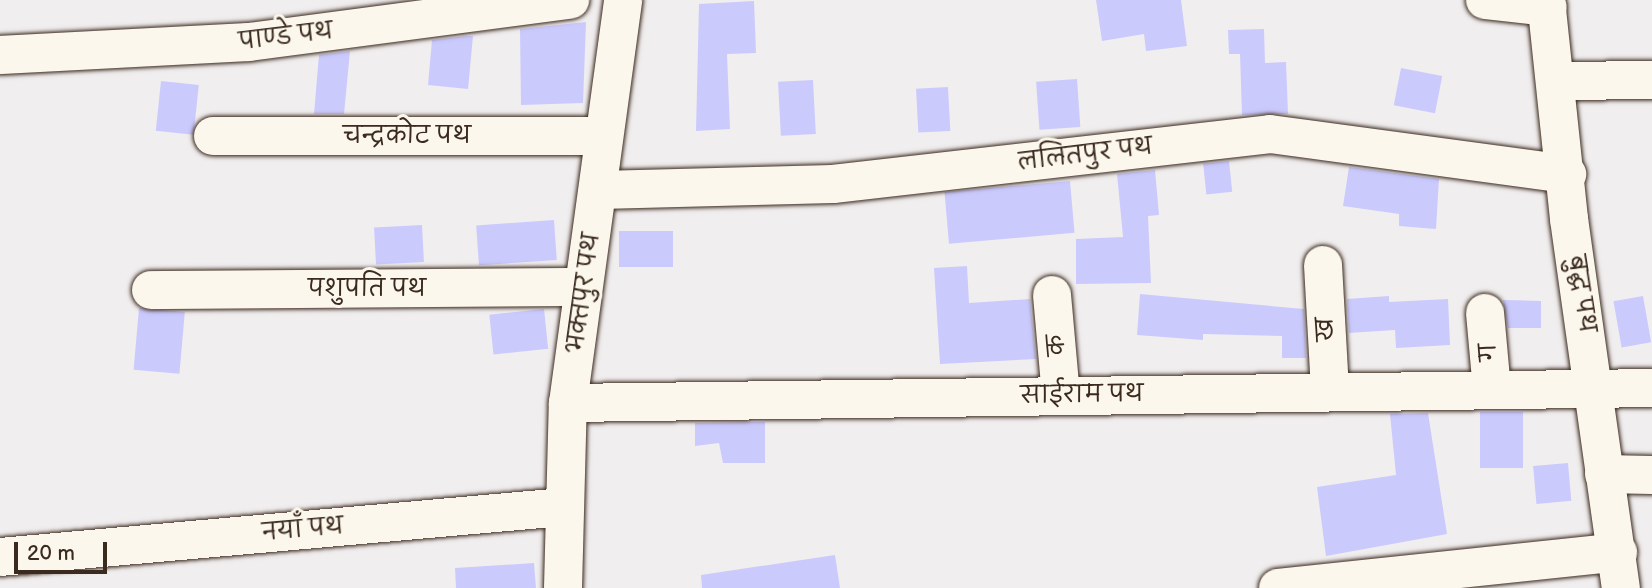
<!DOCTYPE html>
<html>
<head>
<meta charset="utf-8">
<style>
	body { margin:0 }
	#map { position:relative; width:1652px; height:588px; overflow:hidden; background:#f1eeef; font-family:"Balsamiq Sans","Playpen Sans Deva",sans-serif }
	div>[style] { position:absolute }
	.building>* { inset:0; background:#cbcafd; transform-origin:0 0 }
	.roads { filter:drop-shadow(0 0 2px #3b2a1e) drop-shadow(0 0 2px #3b2a1e) }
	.minor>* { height:38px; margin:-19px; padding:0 19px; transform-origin:19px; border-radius:19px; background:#fbf7ec }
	span { translate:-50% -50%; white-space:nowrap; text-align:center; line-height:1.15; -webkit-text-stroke:6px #fbf7ec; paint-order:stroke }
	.street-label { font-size:23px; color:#3b2a1e }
	.scale { position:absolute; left:14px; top:542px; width:93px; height:32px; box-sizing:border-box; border:4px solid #3b2a1e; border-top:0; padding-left:9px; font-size:21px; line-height:24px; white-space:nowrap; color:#3b2a1e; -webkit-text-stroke:5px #fbf7ec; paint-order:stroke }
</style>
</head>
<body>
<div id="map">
	<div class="building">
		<i style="clip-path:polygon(1096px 0,1181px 0,1187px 46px,1146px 51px,1144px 34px,1102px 41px)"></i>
		<i style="clip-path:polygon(754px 1px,756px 53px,727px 54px,730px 129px,696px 131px,699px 4px)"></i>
		<i style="clip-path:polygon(586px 22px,583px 103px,521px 105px,520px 29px)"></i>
		<i style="clip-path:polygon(1264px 29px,1265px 63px,1286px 62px,1288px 114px,1242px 115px,1240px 54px,1229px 54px,1228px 30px)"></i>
		<i style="clip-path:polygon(466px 36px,473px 36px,468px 89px,428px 85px,432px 40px)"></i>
		<i style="clip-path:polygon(350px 51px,344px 114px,314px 114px,319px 55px)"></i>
		<i style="left:1401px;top:68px;width:42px;height:38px;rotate:11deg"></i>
		<i style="left:1077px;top:79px;width:48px;height:41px;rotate:86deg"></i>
		<i style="left:813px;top:80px;width:54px;height:35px;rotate:87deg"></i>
		<i style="left:161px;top:81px;width:38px;height:50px;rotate:6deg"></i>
		<i style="left:948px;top:87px;width:44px;height:32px;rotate:87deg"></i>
		<i style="left:1229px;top:161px;width:31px;height:26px;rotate:84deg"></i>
		<i style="clip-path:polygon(1349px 167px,1439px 179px,1436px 229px,1399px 226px,1399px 214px,1343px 206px)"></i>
		<i style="clip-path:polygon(1155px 170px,1159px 215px,1148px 216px,1151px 283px,1076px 284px,1076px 239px,1123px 237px,1117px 174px)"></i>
		<i style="left:1070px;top:181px;width:52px;height:126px;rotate:85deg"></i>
		<i style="left:554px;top:220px;width:40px;height:78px;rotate:86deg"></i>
		<i style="left:422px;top:225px;width:37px;height:48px;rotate:87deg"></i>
		<i style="left:619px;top:231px;width:54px;height:36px"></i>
		<i style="clip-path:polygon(967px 266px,969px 303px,1030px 299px,1036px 359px,940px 364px,934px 268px)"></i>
		<i style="clip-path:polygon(1140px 294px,1304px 309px,1306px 358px,1282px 358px,1282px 336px,1203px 334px,1203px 340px,1137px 335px)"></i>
		<i style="clip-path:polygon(1389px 296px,1389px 302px,1448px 299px,1450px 345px,1396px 348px,1395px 330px,1349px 333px,1347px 299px)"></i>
		<i style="left:1643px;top:296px;width:47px;height:30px;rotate:80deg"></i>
		<i style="clip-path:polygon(1503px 300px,1541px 301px,1541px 328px,1508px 328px)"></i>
		<i style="left:139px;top:308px;width:46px;height:62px;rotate:5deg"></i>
		<i style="left:544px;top:309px;width:40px;height:55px;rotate:84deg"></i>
		<i style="left:1480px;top:412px;width:43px;height:56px"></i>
		<i style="clip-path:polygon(1428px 413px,1447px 534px,1326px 556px,1317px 487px,1396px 475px,1390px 414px)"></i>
		<i style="clip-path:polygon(765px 422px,765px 463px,723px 463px,719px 443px,695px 446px,695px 423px)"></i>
		<i style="left:1568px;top:463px;width:38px;height:35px;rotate:85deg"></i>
		<i style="clip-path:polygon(835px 555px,840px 588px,702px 588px,701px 575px)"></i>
		<i style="clip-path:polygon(534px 563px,536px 588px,456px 588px,455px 568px)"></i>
	</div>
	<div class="roads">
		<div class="minor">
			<i style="left:1485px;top:0;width:63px;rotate:6.3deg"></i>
			<i style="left:1546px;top:0;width:220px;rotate:84deg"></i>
			<i style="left:1569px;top:219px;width:373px;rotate:82deg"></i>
			<i style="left:0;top:55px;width:249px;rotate:-3deg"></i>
			<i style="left:249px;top:42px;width:324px;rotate:-7.5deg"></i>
			<i style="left:1559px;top:81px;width:93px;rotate:-0.6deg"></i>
			<i style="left:213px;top:136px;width:389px"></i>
			<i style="left:600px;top:190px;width:233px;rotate:-1.5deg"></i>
			<i style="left:833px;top:184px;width:440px;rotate:-6.5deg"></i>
			<i style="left:1270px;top:134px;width:300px;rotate:7.7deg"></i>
			<i style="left:1323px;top:265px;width:127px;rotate:86.8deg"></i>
			<i style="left:151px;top:290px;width:431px;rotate:-0.4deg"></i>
			<i style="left:1052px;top:295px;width:100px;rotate:84.9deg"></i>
			<i style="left:1485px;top:313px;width:77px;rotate:84.8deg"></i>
			<i style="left:568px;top:403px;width:1084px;rotate:-0.79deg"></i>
			<i style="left:1604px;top:474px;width:48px;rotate:1.2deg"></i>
			<i style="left:0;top:557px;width:566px;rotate:-5.07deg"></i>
			<i style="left:563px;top:588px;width:185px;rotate:-88.5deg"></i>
			<i style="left:568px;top:403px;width:407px;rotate:-82.2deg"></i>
			<i style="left:1278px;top:588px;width:342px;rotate:-6deg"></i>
		</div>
	</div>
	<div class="street-label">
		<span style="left:286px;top:37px;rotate:-7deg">पाण्डे पथ</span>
		<span style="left:407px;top:136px">चन्द्रकोट पथ</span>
		<span style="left:1085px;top:155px;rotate:-7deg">ललितपुर पथ</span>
		<span style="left:367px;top:289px">पशुपति पथ</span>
		<span style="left:584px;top:293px;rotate:-82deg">भक्तपुर पथ</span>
		<span style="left:1581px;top:294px;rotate:81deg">बुद्ध पथ</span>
		<span style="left:1326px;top:329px;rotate:-93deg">ख</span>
		<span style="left:1057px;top:345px;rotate:-95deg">क</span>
		<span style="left:1489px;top:352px;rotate:-95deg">ग</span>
		<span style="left:1082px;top:395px;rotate:-1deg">साईराम पथ</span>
		<span style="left:303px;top:530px;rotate:-5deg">नयाँ पथ</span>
	</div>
	<div class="scale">20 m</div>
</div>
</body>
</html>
